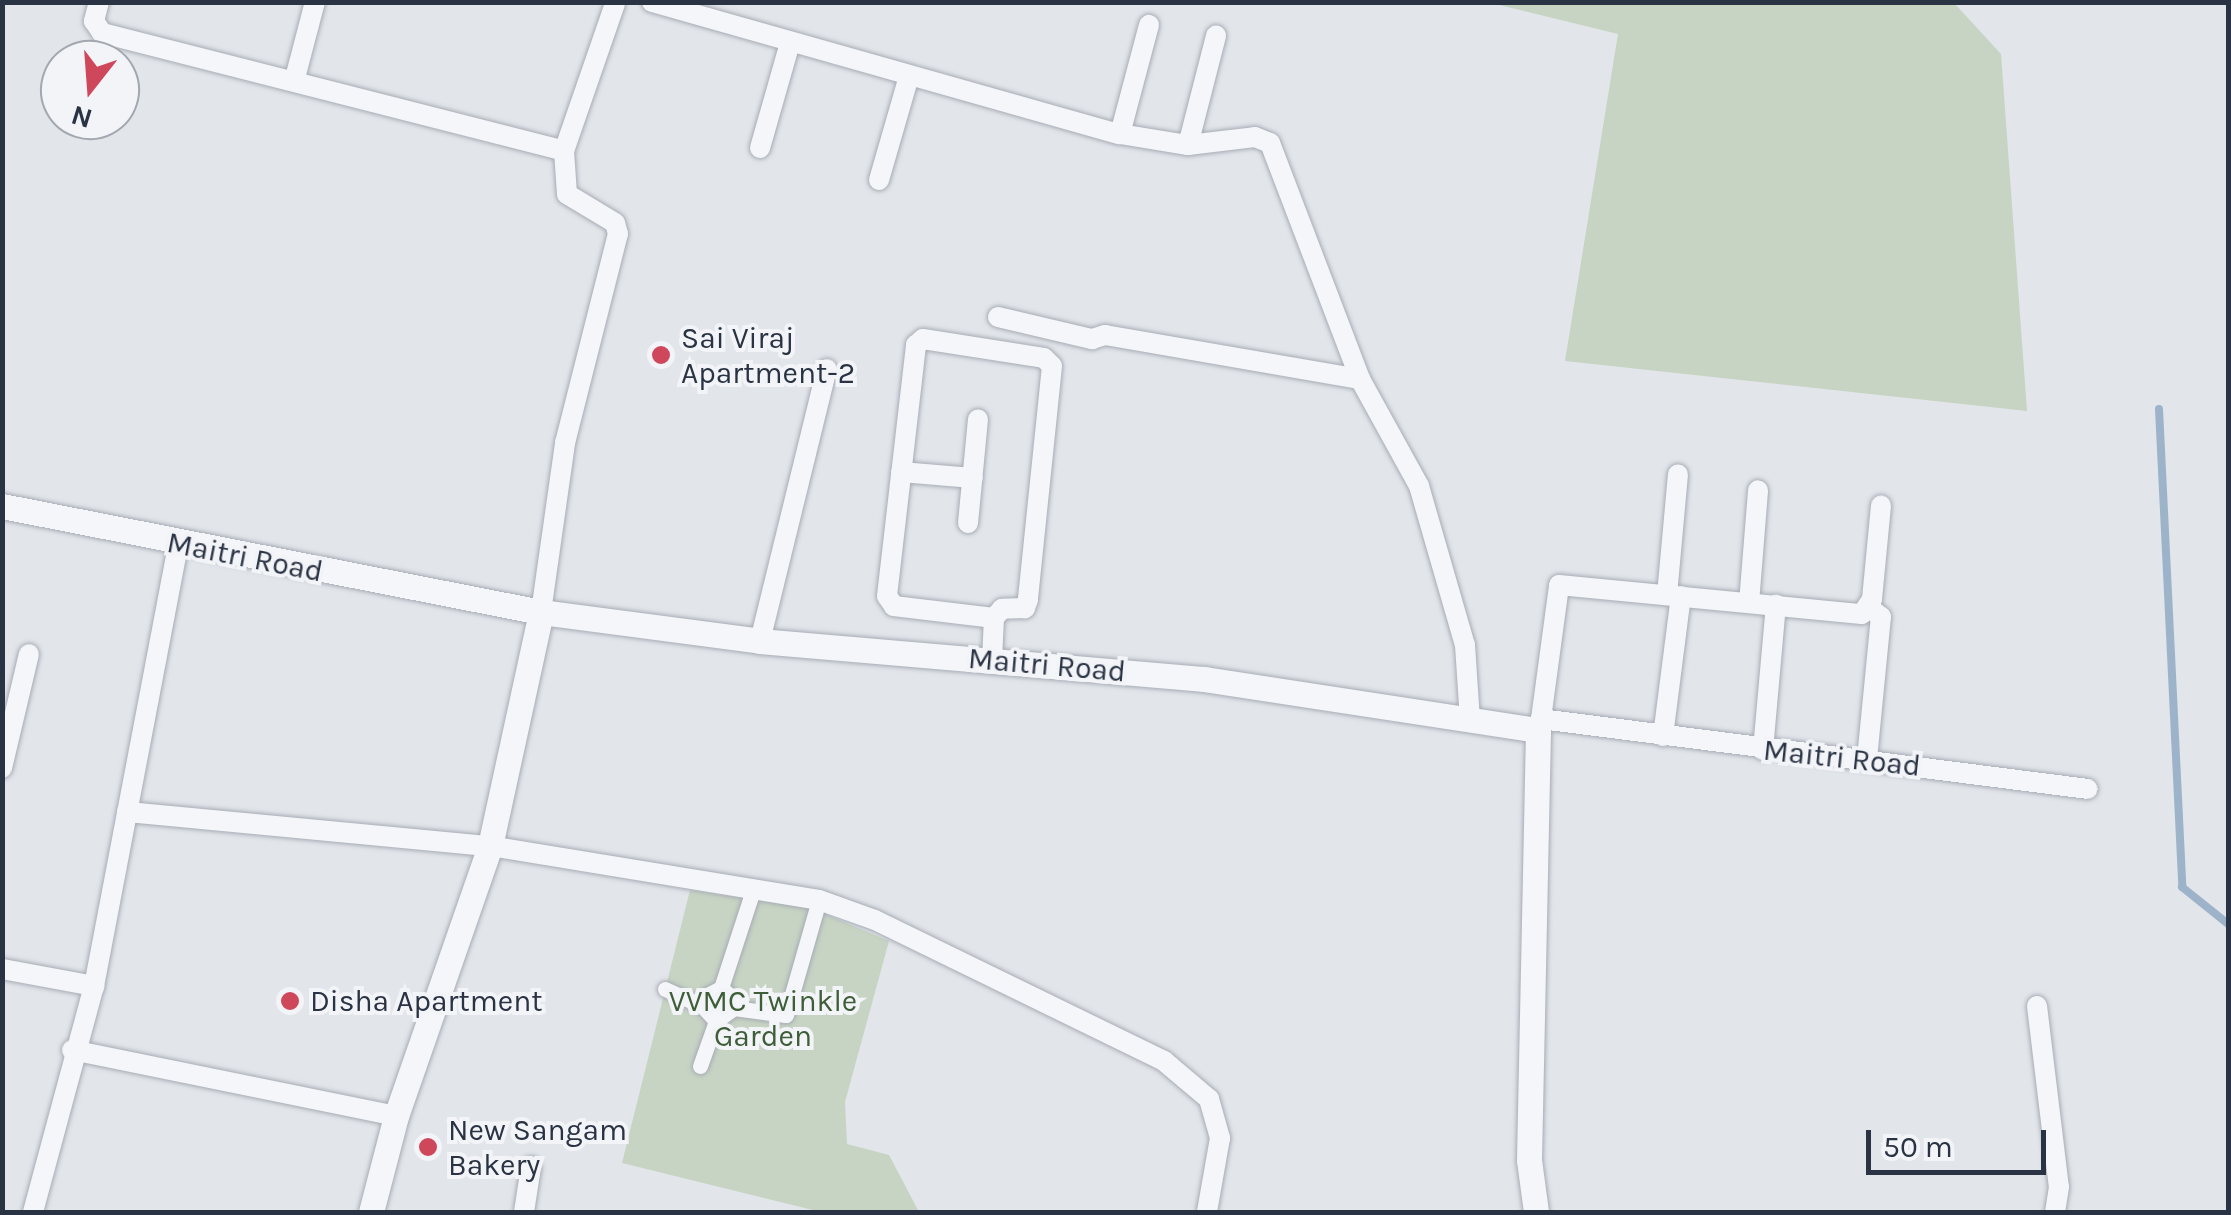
<!DOCTYPE html>
<html>
<head>
<meta charset="utf-8">
<style>
	body { margin:0 }
	#map { position:relative; width:2231px; height:1215px; overflow:hidden; background:#e2e5ea; font-family:Karla,sans-serif }
	div>[style] { position:absolute }
	.green>* { inset:0; background:#c7d4c3 }
	.stream>* { height:8px; margin:-4px; padding:0 4px; transform-origin:4px; border-radius:4px; background:#9db3ca }
	.roads { filter:drop-shadow(0 0 2px #a7acb5) drop-shadow(0 0 2px #a7acb5) }
	.pedestrian>* { height:15px; margin:-7.5px; padding:0 7.5px; transform-origin:7.5px; border-radius:7.5px; background:#f5f6f9 }
	.minor>* { height:20px; margin:-10px; padding:0 10px; transform-origin:10px; border-radius:10px; background:#f5f6f9 }
	.tertiary>* { height:25px; margin:-12.5px; padding:0 12.5px; transform-origin:12.5px; border-radius:12.5px; background:#f5f6f9 }
	.dots>* { width:28px; height:28px; translate:-50% -50%; box-sizing:border-box; border:5px solid #f2f4f8; border-radius:50% }
	span { translate:-50% -50%; white-space:nowrap; text-align:center; line-height:1.15; -webkit-text-stroke:8px #f2f4f8; paint-order:stroke }
	.poi-label { font-size:30px; color:#2a3343 }
	.left { translate:0 -50%; text-align:left }
	.street-label { font-size:30px; color:#2a3343 }
	.park-label { font-size:30px; color:#3e5e37 }
	.frame { position:absolute; inset:0; border:5px solid #2a3343; pointer-events:none }
	.north { position:absolute; left:40px; top:40px; width:100px; height:100px; box-sizing:border-box; background:#f2f4f8; border:2px solid #a2a7b0; border-radius:50%; rotate:197deg; font-size:28px; font-weight:700; line-height:40px; text-align:center; color:#2a3343 }
	.north::after { content:''; display:block; margin:auto; width:35px; height:45px; background:#cf475b; clip-path:polygon(50% 0,100% 100%,50% 72%,0 100%) }
	.scale { position:absolute; left:1866px; top:1130px; width:180px; height:45px; box-sizing:border-box; border:5px solid #2a3343; border-top:0; padding-left:12px; font-size:30px; line-height:35px; white-space:nowrap; color:#2a3343; -webkit-text-stroke:8px #f2f4f8; paint-order:stroke }
</style>
</head>
<body>
<div id="map">
	<div class="green">
		<i style="clip-path:polygon(1491px 3px,1954px 3px,2001px 54px,2027px 411px,1565px 361px,1618px 34px)"></i>
		<i style="clip-path:polygon(690px 890px,813px 909px,889px 941px,845px 1102px,847px 1144px,889px 1155px,919px 1212px,821px 1212px,622px 1163px)"></i>
	</div>
	<div class="stream">
		<i style="left:2159px;top:409px;width:479px;rotate:87.2deg"></i>
		<i style="left:2182px;top:887px;width:59px;rotate:38.8deg"></i>
	</div>
	<div class="roads">
		<div class="pedestrian">
			<i style="left:721px;top:988px;width:103px;rotate:-71.9deg"></i>
			<i style="left:665px;top:989px;width:41px;rotate:24.7deg"></i>
			<i style="left:734px;top:1008px;width:52px;rotate:7.7deg"></i>
			<i style="left:786px;top:1015px;width:120px;rotate:-74deg"></i>
			<i style="left:700px;top:1066px;width:48px;rotate:-70.4deg"></i>
			<i style="left:716px;top:1021px;width:22px;rotate:-36deg"></i>
			<i style="left:734px;top:1008px;width:9px;rotate:-90deg"></i>
			<i style="left:734px;top:999px;width:17px;rotate:-140deg"></i>
			<i style="left:721px;top:988px;width:18px;rotate:153deg"></i>
			<i style="left:705px;top:996px;width:10px;rotate:107deg"></i>
			<i style="left:702px;top:1006px;width:21px;rotate:47deg"></i>
		</div>
		<div class="minor">
			<i style="left:99px;top:2px;width:20px;rotate:105deg"></i>
			<i style="left:94px;top:21px;width:14px;rotate:56deg"></i>
			<i style="left:102px;top:33px;width:477px;rotate:14.3deg"></i>
			<i style="left:652px;top:2px;width:486px;rotate:15.8deg"></i>
			<i style="left:1120px;top:134px;width:69px;rotate:9.2deg"></i>
			<i style="left:1188px;top:145px;width:67px;rotate:-6.8deg"></i>
			<i style="left:1255px;top:137px;width:16px;rotate:22deg"></i>
			<i style="left:1270px;top:143px;width:253px;rotate:69.1deg"></i>
			<i style="left:1360px;top:379px;width:122px;rotate:61.1deg"></i>
			<i style="left:1419px;top:486px;width:166px;rotate:73.9deg"></i>
			<i style="left:1465px;top:645px;width:75px;rotate:86.2deg"></i>
			<i style="left:295px;top:78px;width:79px;rotate:-75.3deg"></i>
			<i style="left:1120px;top:134px;width:113px;rotate:-75.1deg"></i>
			<i style="left:1188px;top:145px;width:113px;rotate:-75.6deg"></i>
			<i style="left:760px;top:148px;width:109px;rotate:-74.1deg"></i>
			<i style="left:879px;top:180px;width:108px;rotate:-73.9deg"></i>
			<i style="left:998px;top:317px;width:97px;rotate:13.2deg"></i>
			<i style="left:1092px;top:339px;width:14px;rotate:-17deg"></i>
			<i style="left:1105px;top:335px;width:259px;rotate:9.8deg"></i>
			<i style="left:901px;top:472px;width:72px;rotate:4.8deg"></i>
			<i style="left:968px;top:523px;width:104px;rotate:-84.5deg"></i>
			<i style="left:1667px;top:595px;width:121px;rotate:-84.8deg"></i>
			<i style="left:1749px;top:603px;width:113px;rotate:-85.4deg"></i>
			<i style="left:541px;top:612px;width:171px;rotate:-81.9deg"></i>
			<i style="left:565px;top:443px;width:216px;rotate:-75.8deg"></i>
			<i style="left:618px;top:234px;width:11px;rotate:-105deg"></i>
			<i style="left:615px;top:223px;width:56px;rotate:-148.9deg"></i>
			<i style="left:567px;top:194px;width:43px;rotate:-94deg"></i>
			<i style="left:564px;top:151px;width:156px;rotate:-70.9deg"></i>
			<i style="left:760px;top:641px;width:280px;rotate:-76.2deg"></i>
			<i style="left:992px;top:660px;width:42px;rotate:-87.3deg"></i>
			<i style="left:994px;top:618px;width:101px;rotate:-173.2deg"></i>
			<i style="left:894px;top:606px;width:12px;rotate:-125deg"></i>
			<i style="left:887px;top:596px;width:253px;rotate:-83.4deg"></i>
			<i style="left:916px;top:345px;width:9px;rotate:-41deg"></i>
			<i style="left:923px;top:339px;width:122px;rotate:8.9deg"></i>
			<i style="left:1044px;top:358px;width:11px;rotate:45deg"></i>
			<i style="left:1052px;top:366px;width:235px;rotate:95.9deg"></i>
			<i style="left:1028px;top:600px;width:9px;rotate:111deg"></i>
			<i style="left:1025px;top:608px;width:23px;rotate:178deg"></i>
			<i style="left:1002px;top:609px;width:12px;rotate:132deg"></i>
			<i style="left:1541px;top:719px;width:135px;rotate:-82.3deg"></i>
			<i style="left:1559px;top:585px;width:304px;rotate:5.5deg"></i>
			<i style="left:1862px;top:614px;width:18px;rotate:-56deg"></i>
			<i style="left:1872px;top:599px;width:94px;rotate:-84.5deg"></i>
			<i style="left:1538px;top:730px;width:11px;rotate:-75deg"></i>
			<i style="left:1541px;top:719px;width:551px;rotate:7.29deg"></i>
			<i style="left:1663px;top:736px;width:141px;rotate:-82.7deg"></i>
			<i style="left:1763px;top:750px;width:146px;rotate:-84.9deg"></i>
			<i style="left:1867px;top:759px;width:143px;rotate:-84.4deg"></i>
			<i style="left:1881px;top:617px;width:14px;rotate:-141deg"></i>
			<i style="left:2px;top:768px;width:117px;rotate:-76.7deg"></i>
			<i style="left:127px;top:812px;width:365px;rotate:5.4deg"></i>
			<i style="left:490px;top:846px;width:333px;rotate:9.3deg"></i>
			<i style="left:819px;top:900px;width:59px;rotate:19.7deg"></i>
			<i style="left:875px;top:920px;width:322px;rotate:26deg"></i>
			<i style="left:1164px;top:1061px;width:59px;rotate:40.2deg"></i>
			<i style="left:1209px;top:1099px;width:41px;rotate:74.2deg"></i>
			<i style="left:1220px;top:1138px;width:75px;rotate:100deg"></i>
			<i style="left:2px;top:969px;width:94px;rotate:10.5deg"></i>
			<i style="left:2037px;top:1006px;width:182px;rotate:83.1deg"></i>
			<i style="left:2059px;top:1187px;width:25px;rotate:99deg"></i>
			<i style="left:72px;top:1050px;width:331px;rotate:11.5deg"></i>
			<i style="left:33px;top:1212px;width:234px;rotate:-74.9deg"></i>
			<i style="left:94px;top:986px;width:448px;rotate:-79.2deg"></i>
			<i style="left:524px;top:1212px;width:46px;rotate:-81.2deg"></i>
		</div>
		<div class="tertiary">
			<i style="left:2px;top:506px;width:549px;rotate:11.13deg"></i>
			<i style="left:541px;top:612px;width:221px;rotate:7.5deg"></i>
			<i style="left:760px;top:641px;width:446px;rotate:4.9deg"></i>
			<i style="left:1204px;top:679px;width:338px;rotate:8.7deg"></i>
			<i style="left:1538px;top:730px;width:430px;rotate:91.2deg"></i>
			<i style="left:1529px;top:1160px;width:52px;rotate:82.3deg"></i>
			<i style="left:371px;top:1212px;width:99px;rotate:-75.4deg"></i>
			<i style="left:396px;top:1116px;width:286px;rotate:-70.8deg"></i>
			<i style="left:490px;top:846px;width:239px;rotate:-77.7deg"></i>
		</div>
	</div>
	<div class="dots">
		<i style="left:661px;top:355px;background:#cf475b"></i>
		<i style="left:290px;top:1001px;background:#cf475b"></i>
		<i style="left:428px;top:1147px;background:#cf475b"></i>
	</div>
	<div class="poi-label">
		<span class="left" style="left:681px;top:355px">Sai Viraj<br>Apartment-2</span>
		<span class="left" style="left:310px;top:1001px">Disha Apartment</span>
		<span class="left" style="left:448px;top:1147px">New Sangam<br>Bakery</span>
	</div>
	<div class="street-label">
		<span style="left:245px;top:557px;rotate:11deg">Maitri Road</span>
		<span style="left:1047px;top:665px;rotate:5deg">Maitri Road</span>
		<span style="left:1842px;top:758px;rotate:6deg">Maitri Road</span>
	</div>
	<div class="park-label">
		<span style="left:763px;top:1018px">VVMC Twinkle<br>Garden</span>
	</div>
	<div class="frame"></div>
	<div class="north">N</div>
	<div class="scale">50 m</div>
</div>
</body>
</html>
